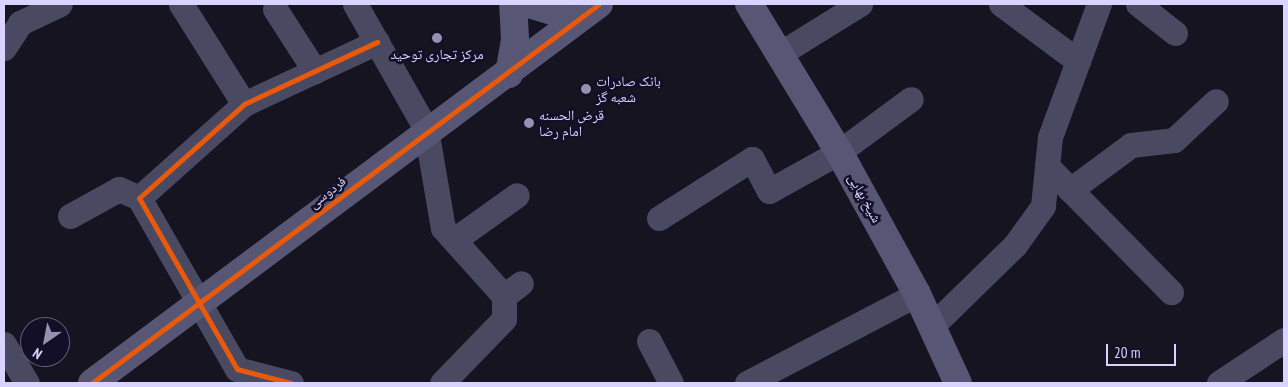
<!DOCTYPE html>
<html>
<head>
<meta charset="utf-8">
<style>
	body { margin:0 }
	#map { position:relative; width:1288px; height:387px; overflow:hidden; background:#161421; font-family:"PT Sans Narrow","Noto Naskh Arabic",sans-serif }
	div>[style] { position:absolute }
	.street>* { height:25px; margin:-12.5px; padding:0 12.5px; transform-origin:12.5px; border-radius:12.5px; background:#4a4962 }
	.secondary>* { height:28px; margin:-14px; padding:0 14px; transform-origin:14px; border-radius:14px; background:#575674 }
	.cycleway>* { height:5px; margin:-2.5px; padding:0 2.5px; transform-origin:2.5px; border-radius:2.5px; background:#e8590c }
	.dots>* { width:14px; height:14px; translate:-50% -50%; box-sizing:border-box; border:2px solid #130f26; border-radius:50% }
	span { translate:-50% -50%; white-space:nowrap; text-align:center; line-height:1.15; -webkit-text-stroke:5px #130f26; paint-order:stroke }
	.poi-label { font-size:14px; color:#d9d4ff }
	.left { translate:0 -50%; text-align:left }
	.street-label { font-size:14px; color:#d9d4ff }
	.frame { position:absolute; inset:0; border:5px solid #d9d4ff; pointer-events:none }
	.north { position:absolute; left:20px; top:317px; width:50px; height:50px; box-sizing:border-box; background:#130f26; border:1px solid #625e7d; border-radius:50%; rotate:213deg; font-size:14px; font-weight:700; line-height:20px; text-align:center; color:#d9d4ff }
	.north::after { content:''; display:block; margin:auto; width:18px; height:22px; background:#9591b1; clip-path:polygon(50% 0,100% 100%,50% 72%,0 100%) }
	.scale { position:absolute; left:1106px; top:344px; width:70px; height:22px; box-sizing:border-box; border:2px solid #d9d4ff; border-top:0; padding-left:6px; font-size:15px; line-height:18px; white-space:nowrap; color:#d9d4ff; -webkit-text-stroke:4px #130f26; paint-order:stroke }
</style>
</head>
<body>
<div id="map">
	<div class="street">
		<i style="left:181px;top:4px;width:118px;rotate:57.8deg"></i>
		<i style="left:355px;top:4px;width:144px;rotate:60.4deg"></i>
		<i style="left:426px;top:129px;width:100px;rotate:80.3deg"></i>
		<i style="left:443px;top:228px;width:91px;rotate:48.1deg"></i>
		<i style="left:504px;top:296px;width:23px;rotate:90deg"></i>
		<i style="left:504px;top:319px;width:89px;rotate:134.1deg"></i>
		<i style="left:1001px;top:4px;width:96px;rotate:36.5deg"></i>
		<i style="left:1138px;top:4px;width:47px;rotate:38.1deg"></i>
		<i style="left:275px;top:9px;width:74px;rotate:57.2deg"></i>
		<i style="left:4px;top:48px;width:30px;rotate:-57deg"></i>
		<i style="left:20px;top:23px;width:44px;rotate:-25.4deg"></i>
		<i style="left:781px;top:53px;width:93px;rotate:-31.8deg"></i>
		<i style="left:1047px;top:166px;width:177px;rotate:45.5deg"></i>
		<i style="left:1070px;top:190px;width:76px;rotate:-36.4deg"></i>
		<i style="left:1131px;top:145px;width:43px;rotate:-6.6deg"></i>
		<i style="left:1174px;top:140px;width:57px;rotate:-42.9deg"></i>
		<i style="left:70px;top:216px;width:56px;rotate:-28.9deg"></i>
		<i style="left:119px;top:189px;width:22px;rotate:24deg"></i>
		<i style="left:659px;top:218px;width:110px;rotate:-32.4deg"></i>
		<i style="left:752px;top:159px;width:36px;rotate:62deg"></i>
		<i style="left:769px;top:191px;width:80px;rotate:-29.1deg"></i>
		<i style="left:839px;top:152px;width:89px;rotate:-36.4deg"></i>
		<i style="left:454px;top:240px;width:77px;rotate:-35.5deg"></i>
		<i style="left:504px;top:296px;width:21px;rotate:-37deg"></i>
		<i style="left:933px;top:325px;width:115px;rotate:-44.3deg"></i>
		<i style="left:1015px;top:245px;width:48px;rotate:-54.3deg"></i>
		<i style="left:1043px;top:206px;width:69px;rotate:-84.2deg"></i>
		<i style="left:1050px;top:137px;width:142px;rotate:-69.8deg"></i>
		<i style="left:649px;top:341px;width:47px;rotate:62.4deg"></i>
		<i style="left:4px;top:344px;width:45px;rotate:59.5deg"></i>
		<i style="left:291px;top:383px;width:56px;rotate:-165.5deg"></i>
		<i style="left:237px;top:369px;width:197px;rotate:-119.8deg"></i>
		<i style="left:139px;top:198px;width:141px;rotate:-41.8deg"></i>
		<i style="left:244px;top:104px;width:147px;rotate:-25deg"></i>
		<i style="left:747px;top:383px;width:192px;rotate:-27.6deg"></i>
		<i style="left:1219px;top:383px;width:78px;rotate:-33.5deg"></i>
	</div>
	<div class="secondary">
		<i style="left:529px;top:4px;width:48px;rotate:16.9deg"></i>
		<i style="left:749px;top:4px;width:173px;rotate:58.7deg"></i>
		<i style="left:839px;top:152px;width:162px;rotate:61.2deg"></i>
		<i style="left:917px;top:294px;width:98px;rotate:65.3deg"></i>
		<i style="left:509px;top:74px;width:36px;rotate:-80deg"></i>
		<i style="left:515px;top:39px;width:35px;rotate:-93deg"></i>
		<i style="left:92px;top:383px;width:633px;rotate:-36.78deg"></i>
	</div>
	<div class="cycleway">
		<i style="left:92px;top:383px;width:633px;rotate:-36.78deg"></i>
		<i style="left:291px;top:383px;width:56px;rotate:-165.5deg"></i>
		<i style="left:237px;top:369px;width:197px;rotate:-119.8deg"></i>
		<i style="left:139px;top:198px;width:141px;rotate:-41.8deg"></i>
		<i style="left:244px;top:104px;width:147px;rotate:-25deg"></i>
	</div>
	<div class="dots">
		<i style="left:437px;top:38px;background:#9591b1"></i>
		<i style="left:586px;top:89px;background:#9591b1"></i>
		<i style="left:529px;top:123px;background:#9591b1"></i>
	</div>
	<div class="poi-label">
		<span style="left:437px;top:54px">مرکز تجاری توحید</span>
		<span class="left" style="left:596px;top:89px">بانک صادرات<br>شعبه گز</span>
		<span class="left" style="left:539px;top:123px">قرض الحسنه<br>امام رضا</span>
	</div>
	<div class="street-label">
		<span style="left:327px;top:192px;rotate:-38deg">فردوسی</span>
		<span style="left:865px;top:198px;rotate:61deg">شیخ بهایی</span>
	</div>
	<div class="frame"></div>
	<div class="north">N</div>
	<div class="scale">20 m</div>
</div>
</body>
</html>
